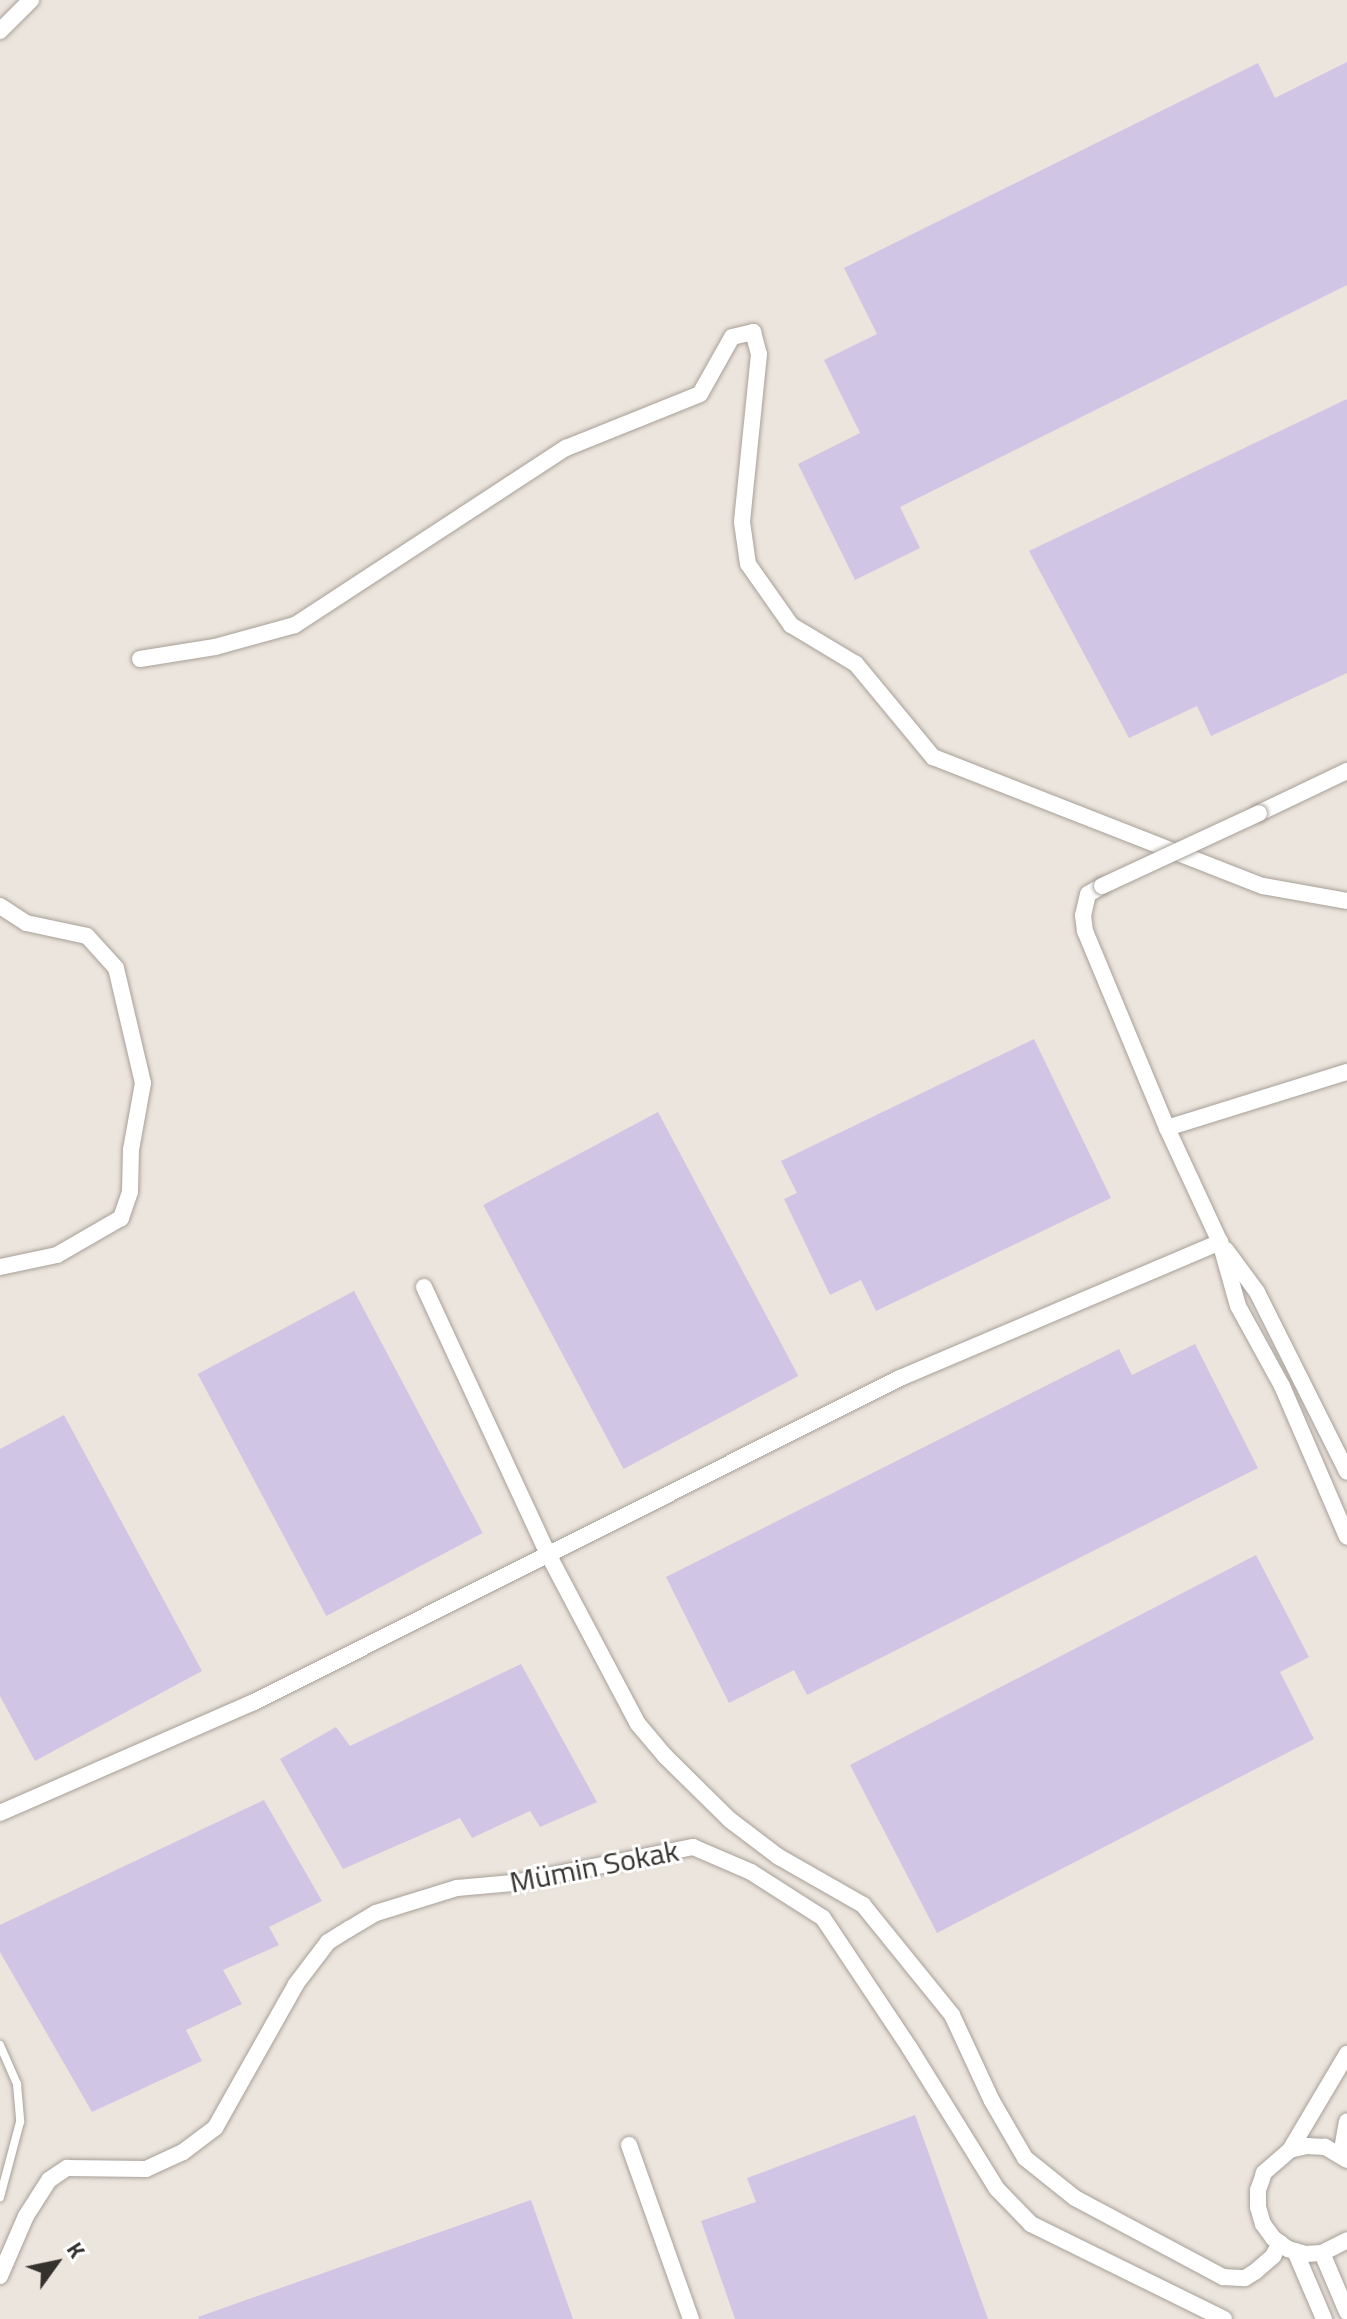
<!DOCTYPE html>
<html>
<head>
<meta charset="utf-8">
<style>
	body { margin:0 }
	#map { position:relative; width:1347px; height:2319px; overflow:hidden; background:#ece5dd; font-family:"Titillium Web",sans-serif }
	div>[style] { position:absolute }
	.building>* { inset:0; background:#d0c5e5; transform-origin:0 0 }
	.roads { filter:drop-shadow(0 0 2px #a7a099) drop-shadow(0 0 2px #a7a099) }
	.lane>* { height:8px; margin:-4px; padding:0 4px; transform-origin:4px; border-radius:4px; background:#fff }
	.street>* { height:16px; margin:-8px; padding:0 8px; transform-origin:8px; border-radius:8px; background:#fff }
	.bridges { filter:drop-shadow(0 0 2px #a7a099) drop-shadow(0 0 2px #a7a099) }
	.street-bridge>* { height:16px; margin:-8px; padding:0 8px; transform-origin:8px; border-radius:8px; background:#fff }
	span { translate:-50% -50%; white-space:nowrap; text-align:center; line-height:1.15; -webkit-text-stroke:6px #fff; paint-order:stroke }
	.street-label { font-size:30px; color:#34312e }
	.north { position:absolute; left:16px; top:2223px; width:80px; height:80px; -webkit-text-stroke:6px #fff; paint-order:stroke; rotate:57deg; font-size:22px; font-weight:700; line-height:32px; text-align:center; color:#34312e }
	.north::after { content:''; display:block; margin:auto; width:28px; height:36px; background:#34312e; clip-path:polygon(50% 0,100% 100%,50% 72%,0 100%) }
</style>
</head>
<body>
<div id="map">
	<div class="building">
		<i style="clip-path:polygon(1347px 62px,1347px 285px,900px 507px,920px 548px,855px 580px,798px 464px,860px 433px,824px 360px,877px 334px,844px 268px,1258px 63px,1275px 98px)"></i>
		<i style="clip-path:polygon(1347px 399px,1347px 673px,1211px 736px,1197px 706px,1129px 738px,1029px 551px)"></i>
		<i style="clip-path:polygon(1034px 1039px,1111px 1198px,876px 1311px,861px 1280px,830px 1295px,784px 1199px,797px 1193px,781px 1161px)"></i>
		<i style="left:658px;top:1112px;width:299px;height:198px;rotate:62deg"></i>
		<i style="left:354px;top:1291px;width:274px;height:177px;rotate:62deg"></i>
		<i style="clip-path:polygon(1195px 1344px,1258px 1468px,807px 1695px,794px 1670px,729px 1703px,666px 1577px,1119px 1349px,1132px 1375px)"></i>
		<i style="clip-path:polygon(64px 1415px,202px 1671px,35px 1761px,0 1696px,0 1449px)"></i>
		<i style="clip-path:polygon(1256px 1555px,1309px 1657px,1280px 1672px,1314px 1739px,937px 1933px,850px 1765px)"></i>
		<i style="clip-path:polygon(521px 1664px,597px 1802px,540px 1827px,530px 1811px,472px 1838px,460px 1818px,343px 1869px,280px 1759px,336px 1727px,350px 1746px)"></i>
		<i style="clip-path:polygon(264px 1800px,322px 1901px,269px 1927px,279px 1945px,223px 1970px,242px 2004px,186px 2030px,202px 2061px,92px 2112px,0 1952px,0 1925px)"></i>
		<i style="clip-path:polygon(915px 2115px,988px 2319px,735px 2319px,701px 2221px,756px 2202px,747px 2178px)"></i>
		<i style="clip-path:polygon(531px 2200px,573px 2319px,199px 2319px,198px 2317px)"></i>
	</div>
	<div class="roads">
		<div class="lane">
			<i style="left:0;top:2045px;width:43px;rotate:66.4deg"></i>
			<i style="left:17px;top:2084px;width:38px;rotate:85deg"></i>
			<i style="left:20px;top:2122px;width:78px;rotate:104.9deg"></i>
		</div>
		<div class="street">
			<i style="left:0;top:31px;width:44px;rotate:-45deg"></i>
			<i style="left:140px;top:659px;width:76px;rotate:-9.1deg"></i>
			<i style="left:215px;top:647px;width:83px;rotate:-15.4deg"></i>
			<i style="left:295px;top:625px;width:324px;rotate:-33.2deg"></i>
			<i style="left:566px;top:448px;width:144px;rotate:-21.9deg"></i>
			<i style="left:700px;top:394px;width:65px;rotate:-60.7deg"></i>
			<i style="left:732px;top:337px;width:22px;rotate:-13deg"></i>
			<i style="left:753px;top:332px;width:23px;rotate:75deg"></i>
			<i style="left:759px;top:354px;width:169px;rotate:95.8deg"></i>
			<i style="left:742px;top:522px;width:42px;rotate:81.9deg"></i>
			<i style="left:748px;top:564px;width:75px;rotate:54.8deg"></i>
			<i style="left:791px;top:625px;width:76px;rotate:31deg"></i>
			<i style="left:856px;top:664px;width:121px;rotate:50.4deg"></i>
			<i style="left:933px;top:757px;width:354px;rotate:21.4deg"></i>
			<i style="left:1263px;top:886px;width:85px;rotate:10.1deg"></i>
			<i style="left:1259px;top:813px;width:98px;rotate:-25.5deg"></i>
			<i style="left:1102px;top:886px;width:16px;rotate:150deg"></i>
			<i style="left:1088px;top:894px;width:22px;rotate:103deg"></i>
			<i style="left:1083px;top:915px;width:16px;rotate:83deg"></i>
			<i style="left:1085px;top:931px;width:213px;rotate:67.4deg"></i>
			<i style="left:1167px;top:1128px;width:126px;rotate:65.1deg"></i>
			<i style="left:1220px;top:1242px;width:66px;rotate:74.3deg"></i>
			<i style="left:1238px;top:1306px;width:91px;rotate:61.2deg"></i>
			<i style="left:1282px;top:1386px;width:164px;rotate:66.7deg"></i>
			<i style="left:0;top:906px;width:31px;rotate:33deg"></i>
			<i style="left:26px;top:923px;width:62px;rotate:12deg"></i>
			<i style="left:87px;top:936px;width:43px;rotate:47.8deg"></i>
			<i style="left:116px;top:968px;width:118px;rotate:76.8deg"></i>
			<i style="left:143px;top:1083px;width:68px;rotate:100.2deg"></i>
			<i style="left:131px;top:1150px;width:42px;rotate:91.4deg"></i>
			<i style="left:130px;top:1192px;width:28px;rotate:109deg"></i>
			<i style="left:121px;top:1218px;width:74px;rotate:150deg"></i>
			<i style="left:57px;top:1255px;width:58px;rotate:168.1deg"></i>
			<i style="left:1167px;top:1128px;width:189px;rotate:-17.3deg"></i>
			<i style="left:1226px;top:1250px;width:52px;rotate:53.6deg"></i>
			<i style="left:1257px;top:1292px;width:201px;rotate:63.4deg"></i>
			<i style="left:424px;top:1287px;width:297px;rotate:65.1deg"></i>
			<i style="left:549px;top:1556px;width:190px;rotate:62.1deg"></i>
			<i style="left:638px;top:1724px;width:42px;rotate:49.8deg"></i>
			<i style="left:665px;top:1756px;width:91px;rotate:44.6deg"></i>
			<i style="left:730px;top:1820px;width:61px;rotate:37.1deg"></i>
			<i style="left:779px;top:1857px;width:97px;rotate:29.7deg"></i>
			<i style="left:863px;top:1905px;width:141px;rotate:51deg"></i>
			<i style="left:952px;top:2015px;width:95px;rotate:65.1deg"></i>
			<i style="left:992px;top:2101px;width:66px;rotate:59.9deg"></i>
			<i style="left:1025px;top:2158px;width:64px;rotate:38.7deg"></i>
			<i style="left:1075px;top:2198px;width:168px;rotate:28.1deg"></i>
			<i style="left:1223px;top:2277px;width:22px;rotate:3deg"></i>
			<i style="left:1245px;top:2278px;width:13px;rotate:-32deg"></i>
			<i style="left:1256px;top:2271px;width:23px;rotate:-41deg"></i>
			<i style="left:1273px;top:2256px;width:15px;rotate:-62deg"></i>
			<i style="left:0;top:1813px;width:275px;rotate:-23.6deg"></i>
			<i style="left:252px;top:1703px;width:725px;rotate:-26.64deg"></i>
			<i style="left:900px;top:1378px;width:348px;rotate:-23deg"></i>
			<i style="left:629px;top:2145px;width:185px;rotate:70.4deg"></i>
			<i style="left:1290px;top:2150px;width:112px;rotate:-59.3deg"></i>
			<i style="left:1341px;top:2155px;width:34px;rotate:-80deg"></i>
			<i style="left:1347px;top:2160px;width:26px;rotate:-149deg"></i>
			<i style="left:1325px;top:2147px;width:18px;rotate:-177deg"></i>
			<i style="left:1307px;top:2146px;width:17px;rotate:167deg"></i>
			<i style="left:1290px;top:2150px;width:35px;rotate:139deg"></i>
			<i style="left:1264px;top:2173px;width:18px;rotate:109deg"></i>
			<i style="left:1258px;top:2190px;width:17px;rotate:90deg"></i>
			<i style="left:1258px;top:2207px;width:18px;rotate:74deg"></i>
			<i style="left:1263px;top:2224px;width:17px;rotate:54deg"></i>
			<i style="left:1273px;top:2238px;width:19px;rotate:36deg"></i>
			<i style="left:1288px;top:2249px;width:18px;rotate:16deg"></i>
			<i style="left:1305px;top:2254px;width:17px;rotate:-3deg"></i>
			<i style="left:1322px;top:2253px;width:28px;rotate:-27deg"></i>
			<i style="left:1295px;top:2251px;width:74px;rotate:66.9deg"></i>
			<i style="left:1322px;top:2253px;width:64px;rotate:67deg"></i>
			<i style="left:0;top:2276px;width:65px;rotate:-66.6deg"></i>
			<i style="left:26px;top:2216px;width:43px;rotate:-57.4deg"></i>
			<i style="left:49px;top:2180px;width:22px;rotate:-34deg"></i>
			<i style="left:67px;top:2168px;width:79px;rotate:0.7deg"></i>
			<i style="left:146px;top:2169px;width:41px;rotate:-24.7deg"></i>
			<i style="left:183px;top:2152px;width:40px;rotate:-37deg"></i>
			<i style="left:215px;top:2128px;width:165px;rotate:-60.6deg"></i>
			<i style="left:296px;top:1984px;width:53px;rotate:-52.7deg"></i>
			<i style="left:328px;top:1942px;width:25px;rotate:-32deg"></i>
			<i style="left:349px;top:1929px;width:31px;rotate:-31deg"></i>
			<i style="left:376px;top:1913px;width:85px;rotate:-17.2deg"></i>
			<i style="left:457px;top:1888px;width:56px;rotate:-5.1deg"></i>
			<i style="left:513px;top:1883px;width:184px;rotate:-11.3deg"></i>
			<i style="left:693px;top:1847px;width:63px;rotate:23.3deg"></i>
			<i style="left:751px;top:1872px;width:85px;rotate:32.6deg"></i>
			<i style="left:823px;top:1918px;width:155px;rotate:56.3deg"></i>
			<i style="left:909px;top:2047px;width:167px;rotate:58.2deg"></i>
			<i style="left:997px;top:2189px;width:49px;rotate:45.8deg"></i>
			<i style="left:1031px;top:2224px;width:215px;rotate:26.2deg"></i>
		</div>
	</div>
	<div class="bridges">
		<div class="street-bridge">
			<i style="left:1102px;top:886px;width:173px;rotate:-24.9deg"></i>
		</div>
	</div>
	<div class="street-label">
		<span style="left:594px;top:1866px;rotate:-11deg">Mümin Sokak</span>
	</div>
	<div class="north">K</div>
</div>
</body>
</html>
